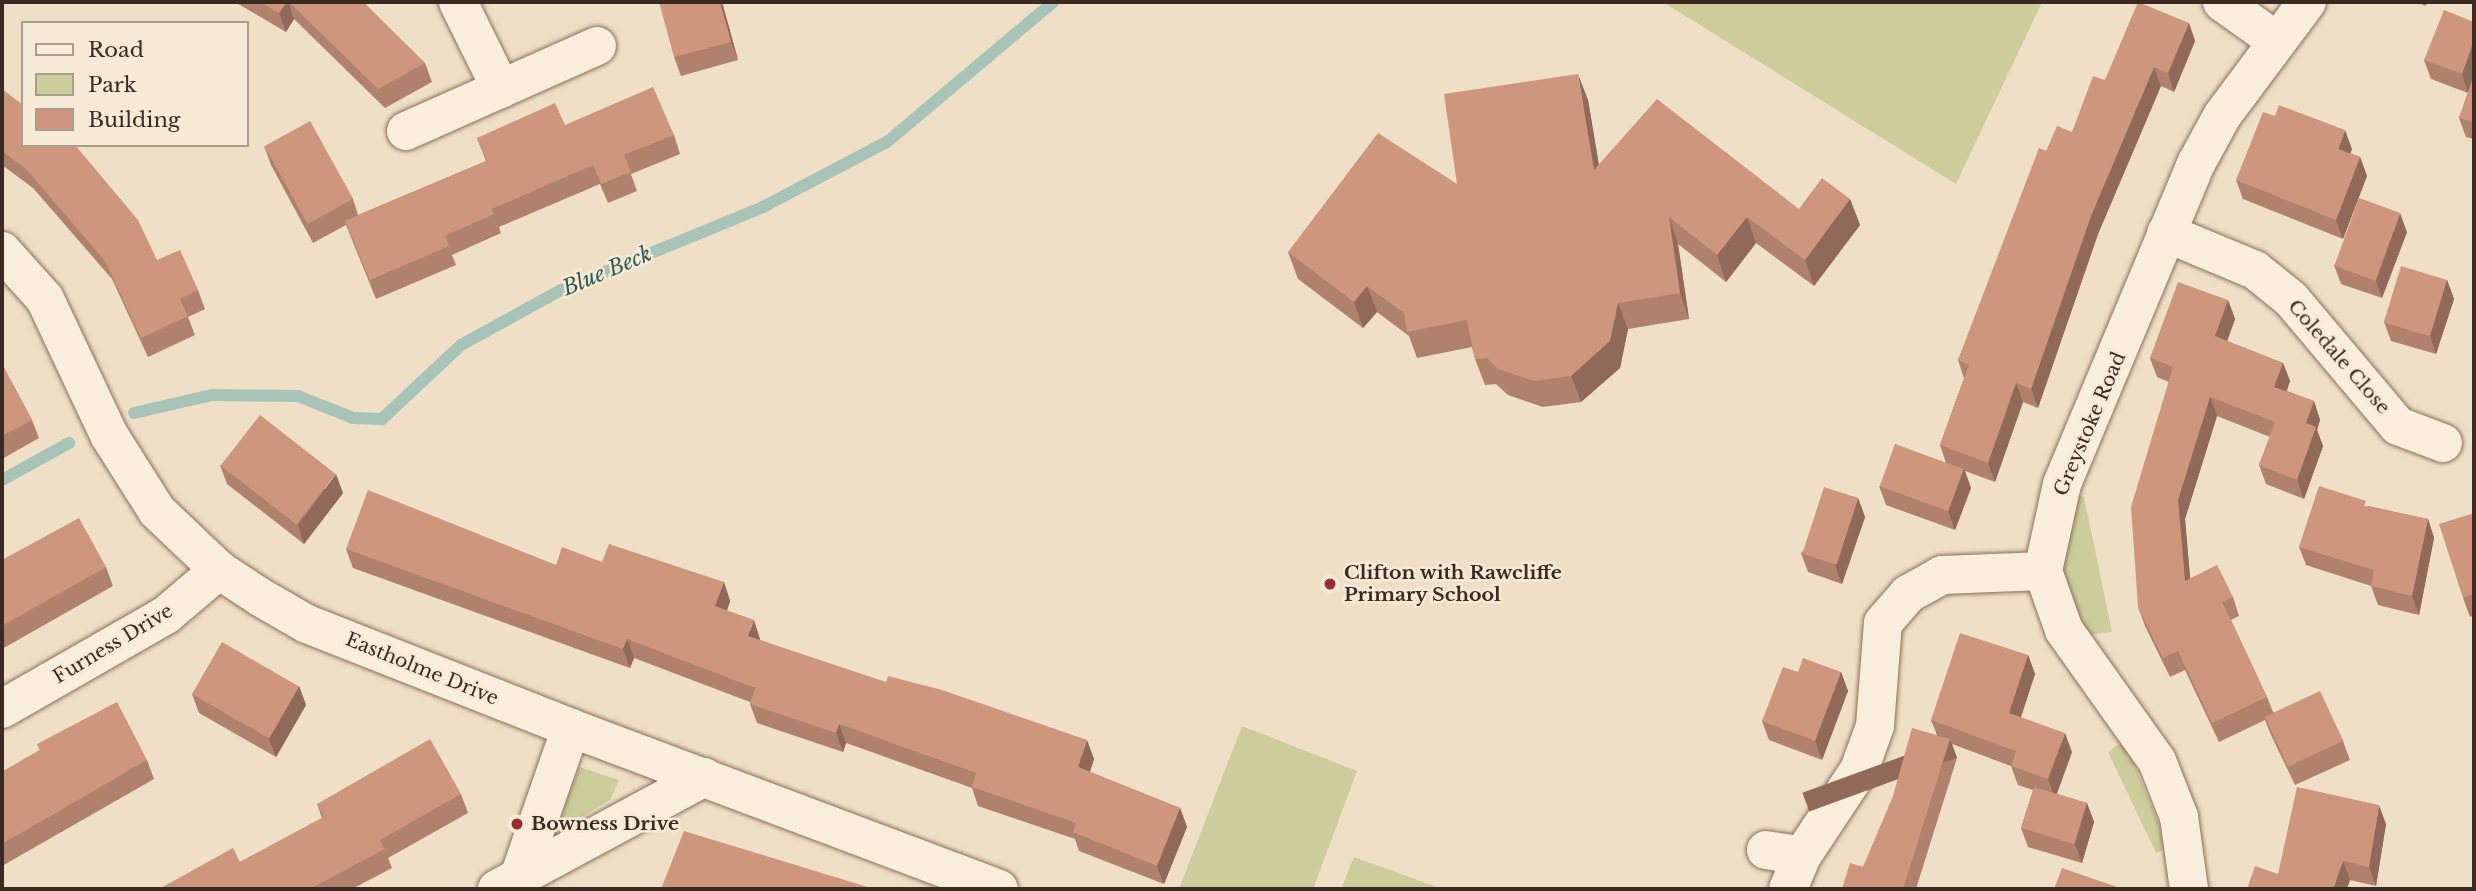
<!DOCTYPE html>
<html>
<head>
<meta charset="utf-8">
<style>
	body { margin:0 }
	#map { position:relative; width:2476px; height:891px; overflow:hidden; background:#efdfc7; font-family:"Libre Baskerville",serif }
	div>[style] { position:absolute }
	.green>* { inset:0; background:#cccd9b }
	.stream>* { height:12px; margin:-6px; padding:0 6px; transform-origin:6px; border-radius:6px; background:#a8c3b8 }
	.roads { filter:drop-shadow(0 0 2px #8b705c) drop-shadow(0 0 2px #8b705c) }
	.minor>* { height:38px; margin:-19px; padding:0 19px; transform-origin:19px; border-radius:19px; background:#f9eddb }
	.wall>* { inset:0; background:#b0816c }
	.shaded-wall>* { inset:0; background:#906958; transform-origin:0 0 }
	.building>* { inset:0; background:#cd967d; transform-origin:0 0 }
	.dots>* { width:19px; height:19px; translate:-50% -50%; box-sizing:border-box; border:4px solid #f6ead7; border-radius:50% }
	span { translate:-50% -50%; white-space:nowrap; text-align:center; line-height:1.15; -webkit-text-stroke:5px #f6ead7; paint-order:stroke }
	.street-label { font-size:19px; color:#3b2a20 }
	.poi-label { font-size:19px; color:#3b2a20; font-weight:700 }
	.left { translate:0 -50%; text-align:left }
	.water-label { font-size:21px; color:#2f5b54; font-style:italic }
	.frame { position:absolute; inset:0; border:4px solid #3b2a20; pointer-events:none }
	.legend { position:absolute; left:21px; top:21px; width:228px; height:126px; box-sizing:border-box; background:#f6ead7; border:2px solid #ab9d8e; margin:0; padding:9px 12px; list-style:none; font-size:21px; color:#3b2a20 }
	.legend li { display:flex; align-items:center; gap:14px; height:35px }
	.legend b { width:35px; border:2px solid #ab9d8e }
</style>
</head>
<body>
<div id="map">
	<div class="green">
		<i style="clip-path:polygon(1663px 2px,2042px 2px,1956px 184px)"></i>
		<i style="clip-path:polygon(2074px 494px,2084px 497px,2112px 632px,2087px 635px,2068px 602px,2060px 554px)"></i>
		<i style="clip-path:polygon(1242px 726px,1357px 771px,1313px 889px,1179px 889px)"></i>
		<i style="clip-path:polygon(2124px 740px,2159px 824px,2165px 849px,2156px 853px,2108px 752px)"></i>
		<i style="clip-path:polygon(580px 767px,619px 780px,610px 800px,570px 824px,560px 817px)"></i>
		<i style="clip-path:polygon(1354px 857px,1442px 889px,1341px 889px)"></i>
	</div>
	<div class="stream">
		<i style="left:134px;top:413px;width:80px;rotate:-13deg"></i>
		<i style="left:212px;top:395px;width:86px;rotate:0.7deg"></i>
		<i style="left:298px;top:396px;width:59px;rotate:21.8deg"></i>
		<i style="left:353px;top:418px;width:29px;rotate:2deg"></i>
		<i style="left:382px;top:419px;width:108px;rotate:-43.1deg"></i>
		<i style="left:461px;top:345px;width:114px;rotate:-28.8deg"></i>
		<i style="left:561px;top:290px;width:218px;rotate:-22.3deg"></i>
		<i style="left:763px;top:207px;width:140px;rotate:-27.7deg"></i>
		<i style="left:887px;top:142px;width:217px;rotate:-40.1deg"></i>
		<i style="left:2px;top:480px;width:77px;rotate:-28.9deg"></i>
	</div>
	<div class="roads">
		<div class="minor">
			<i style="left:458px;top:2px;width:97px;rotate:63.7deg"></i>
			<i style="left:2222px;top:2px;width:65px;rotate:35.6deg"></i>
			<i style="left:406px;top:131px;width:209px;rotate:-24deg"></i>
			<i style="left:2166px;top:233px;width:96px;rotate:22.6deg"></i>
			<i style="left:2255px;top:270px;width:46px;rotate:38.9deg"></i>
			<i style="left:2291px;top:299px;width:166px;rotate:49.9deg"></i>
			<i style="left:2398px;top:426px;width:48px;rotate:20.7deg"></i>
			<i style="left:2px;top:251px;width:64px;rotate:48.1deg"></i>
			<i style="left:45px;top:299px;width:150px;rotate:64.8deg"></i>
			<i style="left:109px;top:435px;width:90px;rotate:57.7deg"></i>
			<i style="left:157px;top:511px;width:86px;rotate:43.6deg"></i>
			<i style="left:219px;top:570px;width:49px;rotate:33.4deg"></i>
			<i style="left:260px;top:597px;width:54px;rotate:29.9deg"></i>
			<i style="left:307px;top:624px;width:284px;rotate:21.5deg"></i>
			<i style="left:571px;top:728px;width:457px;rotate:20.6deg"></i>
			<i style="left:2px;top:709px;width:189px;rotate:-29.8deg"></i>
			<i style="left:166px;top:615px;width:70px;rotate:-40.3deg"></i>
			<i style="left:1766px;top:850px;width:36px;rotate:9deg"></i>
			<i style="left:519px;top:877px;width:158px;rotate:-70.8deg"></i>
			<i style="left:497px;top:889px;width:236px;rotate:-28.3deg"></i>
			<i style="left:1788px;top:889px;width:36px;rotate:-67deg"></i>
			<i style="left:1802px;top:856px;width:103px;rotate:-56.5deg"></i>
			<i style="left:1859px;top:770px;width:47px;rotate:-70deg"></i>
			<i style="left:1875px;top:726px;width:103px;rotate:-85.6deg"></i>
			<i style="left:1883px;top:623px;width:38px;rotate:-49deg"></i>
			<i style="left:1908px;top:594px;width:39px;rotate:-29deg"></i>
			<i style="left:1942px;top:575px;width:101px;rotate:-2.3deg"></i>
			<i style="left:2189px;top:889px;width:73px;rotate:-97.9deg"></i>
			<i style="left:2179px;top:817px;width:60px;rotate:-111.4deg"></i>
			<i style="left:2157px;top:761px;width:161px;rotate:-125.4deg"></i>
			<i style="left:2064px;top:630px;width:63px;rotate:-109.6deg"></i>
			<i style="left:2043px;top:571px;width:89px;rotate:-77.7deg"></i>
			<i style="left:2062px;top:484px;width:349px;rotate:-67.3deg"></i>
			<i style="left:2197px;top:162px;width:52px;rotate:-61.5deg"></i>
			<i style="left:2222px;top:116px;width:142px;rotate:-53.3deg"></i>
		</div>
	</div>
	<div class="wall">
		<i style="clip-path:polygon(235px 2px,363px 2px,425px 63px,432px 82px,385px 108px,294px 19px,286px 32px)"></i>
		<i style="clip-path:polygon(722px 2px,738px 60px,681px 76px,674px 57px)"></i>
		<i style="clip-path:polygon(2415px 2px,2427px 2px,2426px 6px)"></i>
		<i style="clip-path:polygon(2474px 22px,2474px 139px,2466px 137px,2459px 118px,2468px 93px,2431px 79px,2424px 60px)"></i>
		<i style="clip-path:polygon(2189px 23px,2195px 41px,2174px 92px,2161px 86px,2098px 234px,2038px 408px,2023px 402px,1995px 482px,1965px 471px,1971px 488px,1955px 530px,1886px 505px,1879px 486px,1946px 463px,1940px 445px,1964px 378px,1958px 360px,2046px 151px,2072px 132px,2105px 80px)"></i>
		<i style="clip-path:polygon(2px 89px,157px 260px,198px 290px,205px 309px,188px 317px,195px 335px,148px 357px,112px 279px,33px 188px,2px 165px)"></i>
		<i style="clip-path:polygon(1588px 100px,1599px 165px,1799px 209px,1850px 199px,1860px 225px,1814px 286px,1756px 243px,1726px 282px,1678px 244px,1689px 319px,1628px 329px,1620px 368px,1581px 402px,1543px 407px,1508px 395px,1496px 384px,1485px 385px,1475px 359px,1472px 347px,1417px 358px,1409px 336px,1377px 312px,1363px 328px,1298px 279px,1288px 252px,1457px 184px)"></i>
		<i style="clip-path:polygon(565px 125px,674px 135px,680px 154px,631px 174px,637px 191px,608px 203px,600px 184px,499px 227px,501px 233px,452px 255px,456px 265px,376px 299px,346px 225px,313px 243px,271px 165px,264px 146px,353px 199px,358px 215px,486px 161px,477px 138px)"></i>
		<i style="clip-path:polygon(2352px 149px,2350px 153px,2360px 157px,2367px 176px,2343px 239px,2243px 199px,2236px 180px)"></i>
		<i style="clip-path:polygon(2407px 232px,2382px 298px,2341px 284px,2334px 265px)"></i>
		<i style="clip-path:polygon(2447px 280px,2454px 299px,2436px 354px,2391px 341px,2384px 322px)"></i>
		<i style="clip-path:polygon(2228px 300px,2235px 319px,2227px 341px,2283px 363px,2290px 381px,2287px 391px,2314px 401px,2320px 420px,2317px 430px,2323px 446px,2304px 499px,2266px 484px,2259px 465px,2270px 437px,2217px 416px,2185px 519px,2190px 578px,2233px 597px,2239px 616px,2231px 620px,2267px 697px,2273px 712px,2343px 741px,2350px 760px,2295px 785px,2271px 735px,2265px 720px,2219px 742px,2185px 670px,2170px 677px,2145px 626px,2138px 607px,2169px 382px,2157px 377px,2150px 358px)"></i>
		<i style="clip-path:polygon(2px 364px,32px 420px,39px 438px,2px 459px)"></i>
		<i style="clip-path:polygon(220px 465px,343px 493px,304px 544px,227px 484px)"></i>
		<i style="clip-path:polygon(1858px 498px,1865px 517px,1842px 584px,1808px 572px,1801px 553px)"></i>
		<i style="clip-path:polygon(2368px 506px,2428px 519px,2434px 538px,2419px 615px,2378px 605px,2371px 586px,2306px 565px,2299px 547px)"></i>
		<i style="clip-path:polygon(2474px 513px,2474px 615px,2470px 617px,2463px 598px)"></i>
		<i style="clip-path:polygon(346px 549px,556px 565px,602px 562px,724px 582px,730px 601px,727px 610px,760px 639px,760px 640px,1094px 759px,1090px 772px,1180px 808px,1187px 827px,1164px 884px,1079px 851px,1075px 839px,978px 806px,972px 788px,846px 743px,843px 752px,757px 723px,750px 704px,750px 702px,634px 658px,630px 668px,353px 568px)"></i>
		<i style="clip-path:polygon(2px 560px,106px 567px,113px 586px,2px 649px)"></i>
		<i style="clip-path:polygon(2028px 655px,2035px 674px,2021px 717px,2072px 752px,2057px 794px,2087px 803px,2094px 822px,2082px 863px,2028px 847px,2021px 828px,2033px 790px,2018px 785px,2011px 766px,1952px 744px,1957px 758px,1916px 889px,1842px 889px,1863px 867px,1937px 735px,1931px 720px)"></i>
		<i style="clip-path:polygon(1798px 672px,1841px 672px,1848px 691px,1822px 760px,1769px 740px,1762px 721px)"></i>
		<i style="clip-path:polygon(299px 686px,306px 705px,276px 757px,199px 713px,192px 694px)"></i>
		<i style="clip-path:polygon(37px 744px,147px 760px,154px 779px,2px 866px,2px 772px,40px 750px)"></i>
		<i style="clip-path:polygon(461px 794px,468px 813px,388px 858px,392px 868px,352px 889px,159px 889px,240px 862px,322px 818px,317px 804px)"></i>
		<i style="clip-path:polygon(2386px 824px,2376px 886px,2350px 880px,2278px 874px)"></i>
	</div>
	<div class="shaded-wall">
		<i style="clip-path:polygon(287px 2px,288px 2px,294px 19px,286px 32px,279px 13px)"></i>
		<i style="clip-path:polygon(720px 2px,722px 2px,738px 60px,731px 42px)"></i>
		<i style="clip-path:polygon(2189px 23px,2195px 41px,2174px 92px,2168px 73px)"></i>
		<i style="clip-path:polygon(2474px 40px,2474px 78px,2468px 93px,2462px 74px)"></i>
		<i style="clip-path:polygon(2154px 67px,2161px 86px,2098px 234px,2038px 408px,2031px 389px,2091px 216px)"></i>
		<i style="clip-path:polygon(1578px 74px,1588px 100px,1604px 196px,1594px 170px)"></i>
		<i style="clip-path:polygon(2345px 130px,2352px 149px,2345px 168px,2338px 149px)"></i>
		<i style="clip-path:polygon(2360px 157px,2367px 176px,2343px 239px,2336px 220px)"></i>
		<i style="clip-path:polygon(1850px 199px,1860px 225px,1814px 286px,1805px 260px)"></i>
		<i style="clip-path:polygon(2400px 213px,2407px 232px,2382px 298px,2375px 279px)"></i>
		<i style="clip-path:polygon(1669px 217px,1678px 244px,1689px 319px,1680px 293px)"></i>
		<i style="clip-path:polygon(1747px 217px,1756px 243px,1726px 282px,1717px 255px)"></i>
		<i style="clip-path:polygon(2447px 280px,2454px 299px,2436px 354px,2430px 336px)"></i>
		<i style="clip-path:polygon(1367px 286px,1377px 312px,1363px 328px,1354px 302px)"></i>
		<i style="clip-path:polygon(2228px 300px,2235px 319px,2222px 355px,2215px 336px)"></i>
		<i style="clip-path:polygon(1618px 303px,1628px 329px,1620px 368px,1581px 402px,1571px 376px)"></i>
		<i style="clip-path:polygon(2283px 363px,2290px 381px,2281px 405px,2274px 387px)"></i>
		<i style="clip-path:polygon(2016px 383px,2023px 402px,1995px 482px,1988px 463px)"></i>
		<i style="clip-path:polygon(2210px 397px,2217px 416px,2185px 519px,2192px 600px,2185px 581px,2178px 500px)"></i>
		<i style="clip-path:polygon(2314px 401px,2320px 420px,2317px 430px,2323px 446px,2304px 499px,2297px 480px,2306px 423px)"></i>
		<i style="clip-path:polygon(1964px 469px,1971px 488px,1955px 530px,1948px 511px)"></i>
		<i style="clip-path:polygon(336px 474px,343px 493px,304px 544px,298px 525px)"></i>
		<i style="clip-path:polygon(1858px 498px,1865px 517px,1842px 584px,1835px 565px)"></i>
		<i style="clip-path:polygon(2428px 519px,2434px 538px,2419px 615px,2412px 596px)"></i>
		<i style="clip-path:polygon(724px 582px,730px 601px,722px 625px,715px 606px)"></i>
		<i style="clip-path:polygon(754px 620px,760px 639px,755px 655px,748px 636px)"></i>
		<i style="clip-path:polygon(627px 639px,634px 658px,630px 668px,623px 649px)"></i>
		<i style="clip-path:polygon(2028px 655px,2035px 674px,2016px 732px,2009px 713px)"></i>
		<i style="clip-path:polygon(1841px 672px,1848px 691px,1822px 760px,1815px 741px)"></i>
		<i style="clip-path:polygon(299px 686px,306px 705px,276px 757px,269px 739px)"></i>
		<i style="clip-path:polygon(839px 724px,846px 743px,843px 752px,836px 733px)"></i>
		<i style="clip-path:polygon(2065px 733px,2072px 752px,2055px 798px,2048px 779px)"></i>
		<i style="left:1950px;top:739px;width:20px;height:157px;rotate:70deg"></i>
		<i style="clip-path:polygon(1087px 740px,1094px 759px,1085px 786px,1078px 767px)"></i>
		<i style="clip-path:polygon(2087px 803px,2094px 822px,2082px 863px,2075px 844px)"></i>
		<i style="clip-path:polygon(2379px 805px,2386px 824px,2376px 886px,2369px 867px)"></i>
		<i style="clip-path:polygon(1180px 808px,1187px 827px,1164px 884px,1157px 866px)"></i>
		<i style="clip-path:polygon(2343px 861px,2350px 880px,2347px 889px,2333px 889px)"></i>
	</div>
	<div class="building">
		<i style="clip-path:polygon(260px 2px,287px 2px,279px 13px)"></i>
		<i style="clip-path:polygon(289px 2px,363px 2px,425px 63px,378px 89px)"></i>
		<i style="clip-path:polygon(659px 2px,720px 2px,731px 42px,674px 57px)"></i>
		<i style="clip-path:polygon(2138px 2px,2189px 23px,2168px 73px,2154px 67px,2091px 216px,2031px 389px,2016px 383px,1988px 463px,1940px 445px,1969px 365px,1958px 360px,2039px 148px,2046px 151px,2057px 126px,2072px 132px,2093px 76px,2105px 80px)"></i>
		<i style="clip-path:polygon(2444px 10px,2474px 22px,2474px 40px,2462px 74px,2424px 60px)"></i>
		<i style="clip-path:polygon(1578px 74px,1594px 170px,1657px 99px,1799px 209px,1822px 178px,1850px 199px,1805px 260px,1747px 217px,1717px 255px,1669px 217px,1680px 293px,1618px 303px,1610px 341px,1571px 376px,1534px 381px,1498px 369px,1487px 358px,1475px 359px,1467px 320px,1407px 332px,1404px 313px,1367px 286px,1354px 302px,1288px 252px,1378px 133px,1457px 184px,1444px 94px)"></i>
		<i style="clip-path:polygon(2474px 74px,2474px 123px,2459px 118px)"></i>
		<i style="clip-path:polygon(653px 87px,674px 135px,624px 155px,631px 172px,601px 184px,593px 165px,492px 209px,494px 214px,445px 236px,449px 246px,370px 280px,345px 221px,487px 161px,477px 138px,555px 103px,565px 125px)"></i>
		<i style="clip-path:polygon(2px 89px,23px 105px,23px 145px,75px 145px,138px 220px,157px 260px,180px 250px,198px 290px,180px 299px,188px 316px,141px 338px,105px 261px,26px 169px,2px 151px)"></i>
		<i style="clip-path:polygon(2279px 105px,2345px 130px,2338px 149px,2360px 157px,2336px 220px,2236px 180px,2263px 112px,2275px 116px)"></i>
		<i style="left:310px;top:121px;width:89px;height:52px;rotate:61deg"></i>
		<i style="left:2359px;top:198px;width:44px;height:72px;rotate:20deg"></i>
		<i style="left:2401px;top:266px;width:48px;height:59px;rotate:17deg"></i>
		<i style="clip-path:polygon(2178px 282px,2228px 300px,2215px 336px,2283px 363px,2274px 387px,2314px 401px,2306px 423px,2316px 427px,2297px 480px,2259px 465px,2275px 422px,2210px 397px,2178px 500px,2185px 581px,2217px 565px,2233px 597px,2222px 602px,2267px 697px,2212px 723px,2178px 651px,2163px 658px,2138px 607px,2131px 507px,2173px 367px,2150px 358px)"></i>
		<i style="clip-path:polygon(2px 364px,32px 420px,2px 436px)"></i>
		<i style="left:260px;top:415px;width:96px;height:64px;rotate:38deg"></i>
		<i style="left:1895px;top:444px;width:73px;height:45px;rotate:20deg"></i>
		<i style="clip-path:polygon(2319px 486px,2366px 501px,2364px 506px,2428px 519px,2412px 596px,2371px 586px,2374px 570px,2299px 547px)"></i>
		<i style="left:1824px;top:487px;width:36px;height:70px;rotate:18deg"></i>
		<i style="clip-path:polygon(368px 490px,556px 565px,562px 547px,602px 562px,609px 544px,724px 582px,715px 606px,754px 620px,748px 636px,886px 682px,888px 676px,942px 690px,1087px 740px,1078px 767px,1180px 808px,1157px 866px,1073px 832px,1076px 823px,972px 787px,976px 773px,839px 724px,836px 733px,750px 704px,755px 688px,627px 639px,623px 649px,346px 549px)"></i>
		<i style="clip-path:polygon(2474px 513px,2474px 594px,2463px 598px,2439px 524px)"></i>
		<i style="clip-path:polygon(79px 518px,106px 567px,2px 626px,2px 560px)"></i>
		<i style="clip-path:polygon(1960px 633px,2028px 655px,2009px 713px,2065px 733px,2048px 779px,2011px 766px,2016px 751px,1931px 720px)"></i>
		<i style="left:222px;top:642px;width:89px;height:60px;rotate:30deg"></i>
		<i style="clip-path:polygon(1803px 658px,1841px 672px,1815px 741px,1762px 721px,1783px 667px,1798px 672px)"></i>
		<i style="left:2320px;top:691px;width:55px;height:61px;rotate:65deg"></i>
		<i style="clip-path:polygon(117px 702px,147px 760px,2px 844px,2px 772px,40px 750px,37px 744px)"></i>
		<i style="clip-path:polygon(1912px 728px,1950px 739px,1903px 889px,1842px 889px,1850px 863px,1863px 867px,1893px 796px)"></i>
		<i style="clip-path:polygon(430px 739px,461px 794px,380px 840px,385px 849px,310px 889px,159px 889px,233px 848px,240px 862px,324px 817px,317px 804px)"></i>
		<i style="left:2034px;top:787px;width:55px;height:43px;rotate:17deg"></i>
		<i style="clip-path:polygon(2297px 787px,2379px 805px,2369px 867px,2343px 861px,2333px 889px,2247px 889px,2255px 866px,2278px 874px)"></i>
		<i style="clip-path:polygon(684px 831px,874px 889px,875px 889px,661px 889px)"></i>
		<i style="clip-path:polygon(2062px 868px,2120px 888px,2119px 889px,2054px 889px)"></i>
	</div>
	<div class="dots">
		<i style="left:1330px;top:584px;background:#9a2c38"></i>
		<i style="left:517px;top:824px;background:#9a2c38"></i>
	</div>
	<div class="street-label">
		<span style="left:2339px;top:357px;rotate:49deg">Coledale Close</span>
		<span style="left:2090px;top:424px;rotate:-67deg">Greystoke Road</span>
		<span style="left:113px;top:644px;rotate:-31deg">Furness Drive</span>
		<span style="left:422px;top:669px;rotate:22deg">Eastholme Drive</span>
	</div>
	<div class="poi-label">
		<span class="left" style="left:1344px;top:584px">Clifton with Rawcliffe<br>Primary School</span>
		<span class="left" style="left:531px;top:824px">Bowness Drive</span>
	</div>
	<div class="water-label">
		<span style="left:607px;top:271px;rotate:-23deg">Blue Beck</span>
	</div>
	<div class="frame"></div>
	<ul class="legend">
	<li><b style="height:9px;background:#f9eddb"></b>Road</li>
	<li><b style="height:19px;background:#cccd9b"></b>Park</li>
	<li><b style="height:19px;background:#cd967d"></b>Building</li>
	</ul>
</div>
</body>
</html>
